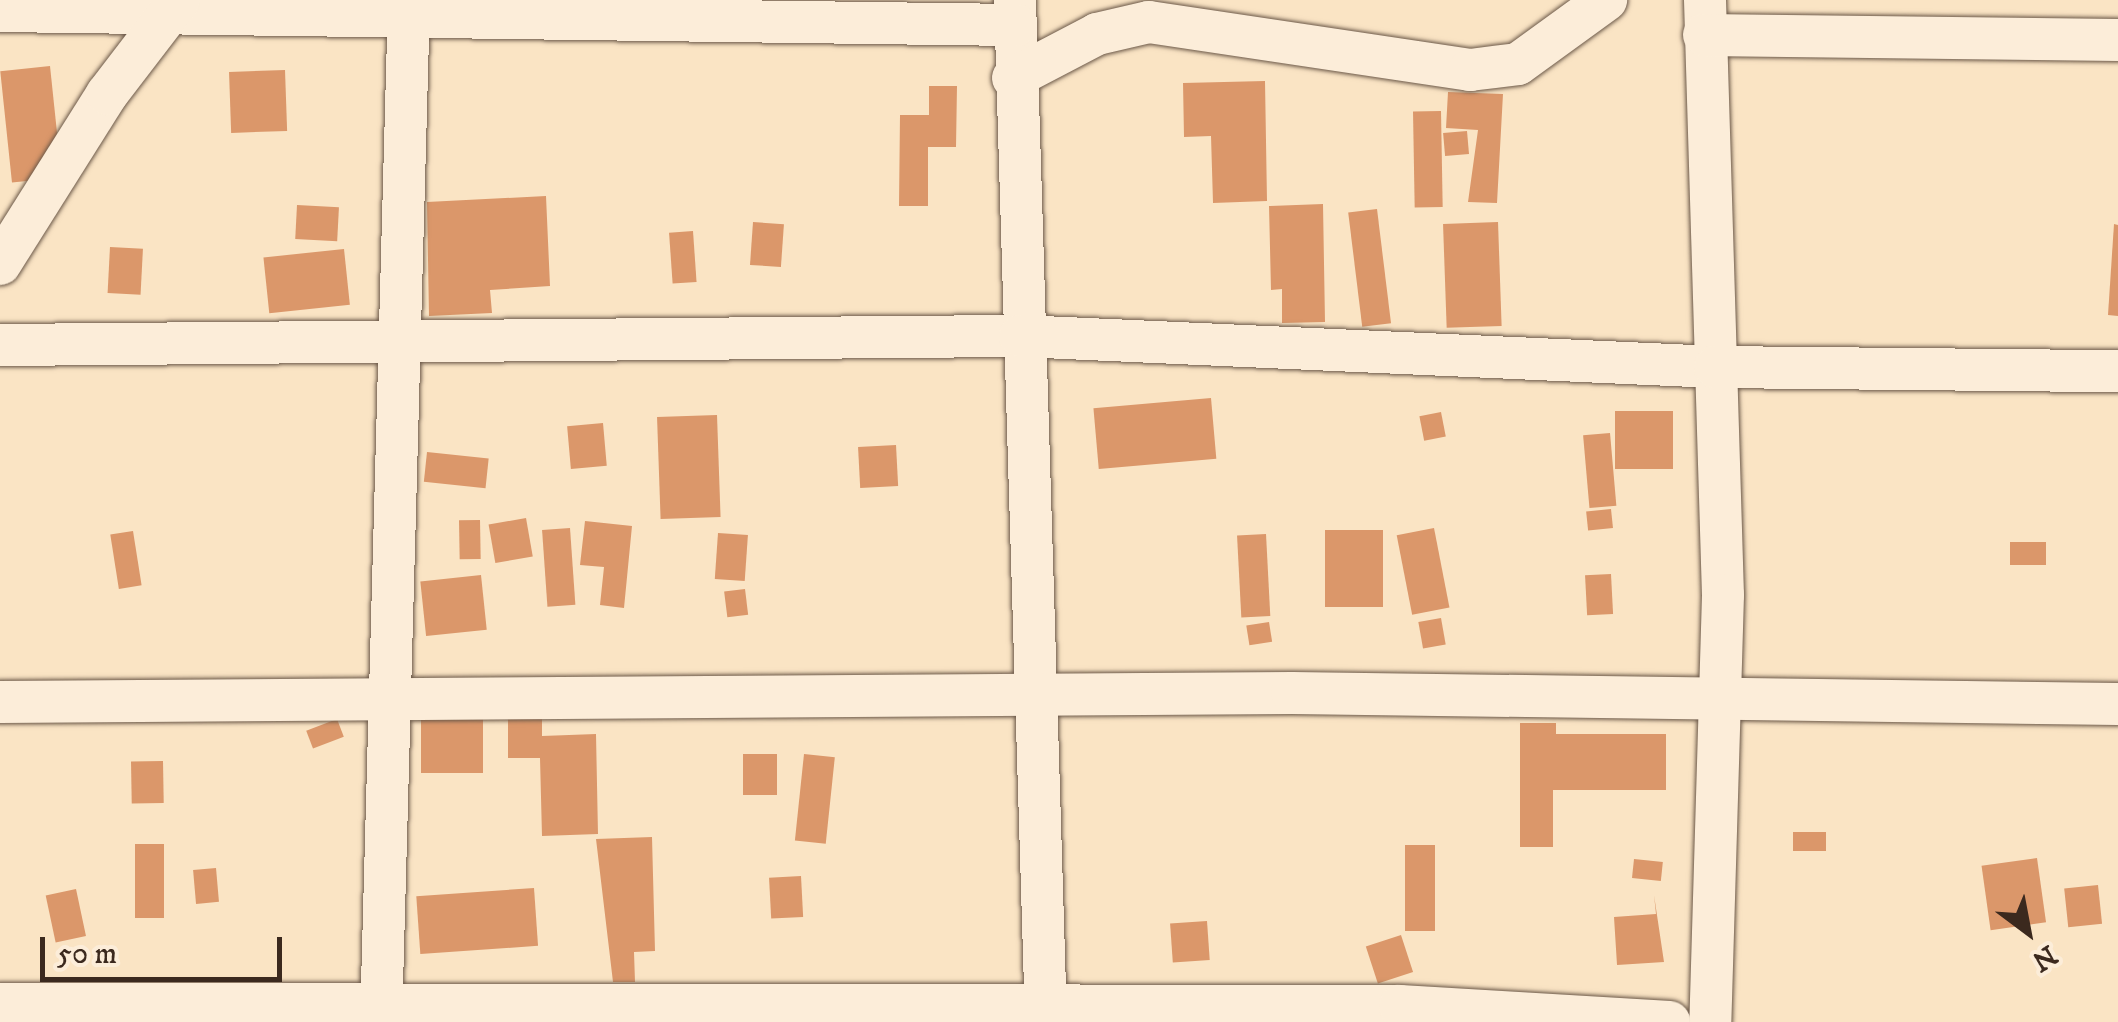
<!DOCTYPE html>
<html>
<head>
<meta charset="utf-8">
<style>
	body { margin:0 }
	#map { position:relative; width:2118px; height:1022px; overflow:hidden; background:#fae4c4; font-family:"IM FELL DW Pica",serif }
	div>[style] { position:absolute }
	.building>* { inset:0; background:#db976a; transform-origin:0 0 }
	.roads { filter:drop-shadow(0 0 2px #6b5848) drop-shadow(0 0 2px #6b5848) }
	.minor>* { height:42px; margin:-21px; padding:0 21px; transform-origin:21px; border-radius:21px; background:#fcedd9 }
	span { translate:-50% -50%; white-space:nowrap; text-align:center; line-height:1.15; -webkit-text-stroke:10px #fcedd9; paint-order:stroke }
	.north { position:absolute; left:1978px; top:882px; width:100px; height:100px; -webkit-text-stroke:8px #fcedd9; paint-order:stroke; rotate:148deg; font-size:28px; font-weight:700; line-height:40px; text-align:center; color:#3b291e }
	.north::after { content:''; display:block; margin:auto; width:35px; height:45px; background:#3b291e; clip-path:polygon(50% 0,100% 100%,50% 72%,0 100%) }
	.scale { position:absolute; left:40px; top:937px; width:242px; height:45px; box-sizing:border-box; border:5px solid #3b291e; border-top:0; padding-left:12px; font-size:30px; line-height:35px; white-space:nowrap; color:#3b291e; -webkit-text-stroke:8px #fcedd9; paint-order:stroke }
</style>
</head>
<body>
<div id="map">
	<div class="building">
		<i style="left:50px;top:66px;width:112px;height:50px;rotate:84deg"></i>
		<i style="left:285px;top:70px;width:61px;height:56px;rotate:88deg"></i>
		<i style="clip-path:polygon(1265px 81px,1267px 201px,1213px 203px,1211px 136px,1184px 137px,1183px 83px)"></i>
		<i style="clip-path:polygon(929px 86px,957px 86px,956px 147px,928px 147px,928px 206px,899px 206px,900px 115px,929px 115px)"></i>
		<i style="clip-path:polygon(1448px 92px,1503px 94px,1497px 203px,1468px 202px,1478px 130px,1446px 128px)"></i>
		<i style="left:1441px;top:111px;width:96px;height:28px;rotate:89deg"></i>
		<i style="left:1467px;top:131px;width:23px;height:24px;rotate:85deg"></i>
		<i style="clip-path:polygon(546px 196px,550px 286px,490px 290px,492px 313px,429px 316px,427px 202px)"></i>
		<i style="clip-path:polygon(1323px 204px,1325px 322px,1282px 323px,1282px 289px,1271px 290px,1269px 206px)"></i>
		<i style="left:297px;top:205px;width:42px;height:34px;rotate:3deg"></i>
		<i style="left:1377px;top:209px;width:115px;height:29px;rotate:83deg"></i>
		<i style="left:753px;top:222px;width:31px;height:43px;rotate:4deg"></i>
		<i style="left:1498px;top:222px;width:104px;height:55px;rotate:88deg"></i>
		<i style="clip-path:polygon(2114px 224px,2118px 225px,2118px 316px,2108px 315px)"></i>
		<i style="left:693px;top:231px;width:51px;height:24px;rotate:86deg"></i>
		<i style="left:110px;top:247px;width:33px;height:46px;rotate:3deg"></i>
		<i style="left:344px;top:249px;width:56px;height:81px;rotate:84deg"></i>
		<i style="left:1211px;top:398px;width:61px;height:118px;rotate:85deg"></i>
		<i style="left:1673px;top:411px;width:58px;height:58px;rotate:90deg"></i>
		<i style="left:1441px;top:412px;width:25px;height:22px;rotate:79deg"></i>
		<i style="left:717px;top:415px;width:102px;height:60px;rotate:88deg"></i>
		<i style="left:603px;top:423px;width:43px;height:36px;rotate:85deg"></i>
		<i style="left:1610px;top:433px;width:73px;height:27px;rotate:85deg"></i>
		<i style="left:896px;top:445px;width:41px;height:38px;rotate:87deg"></i>
		<i style="left:427px;top:452px;width:62px;height:30px;rotate:6deg"></i>
		<i style="left:1611px;top:509px;width:19px;height:25px;rotate:84deg"></i>
		<i style="left:526px;top:518px;width:39px;height:38px;rotate:80deg"></i>
		<i style="left:480px;top:520px;width:39px;height:21px;rotate:89deg"></i>
		<i style="clip-path:polygon(585px 521px,632px 526px,624px 608px,600px 605px,604px 567px,580px 565px)"></i>
		<i style="left:570px;top:528px;width:77px;height:28px;rotate:86deg"></i>
		<i style="left:1434px;top:528px;width:81px;height:38px;rotate:79deg"></i>
		<i style="left:1325px;top:530px;width:58px;height:77px"></i>
		<i style="left:133px;top:531px;width:55px;height:23px;rotate:81deg"></i>
		<i style="left:718px;top:533px;width:30px;height:46px;rotate:4deg"></i>
		<i style="left:1266px;top:534px;width:82px;height:29px;rotate:87deg"></i>
		<i style="left:2010px;top:542px;width:36px;height:23px"></i>
		<i style="left:1611px;top:574px;width:40px;height:26px;rotate:87deg"></i>
		<i style="left:481px;top:575px;width:55px;height:61px;rotate:84deg"></i>
		<i style="left:745px;top:589px;width:26px;height:21px;rotate:83deg"></i>
		<i style="left:1441px;top:618px;width:27px;height:23px;rotate:80deg"></i>
		<i style="left:1269px;top:622px;width:20px;height:23px;rotate:81deg"></i>
		<i style="left:421px;top:709px;width:62px;height:64px"></i>
		<i style="clip-path:polygon(542px 717px,542px 736px,596px 734px,598px 834px,542px 836px,540px 758px,508px 758px,508px 718px)"></i>
		<i style="left:337px;top:719px;width:19px;height:33px;rotate:69deg"></i>
		<i style="clip-path:polygon(1520px 723px,1556px 723px,1556px 734px,1666px 734px,1666px 790px,1553px 790px,1553px 847px,1520px 847px)"></i>
		<i style="left:743px;top:754px;width:34px;height:41px"></i>
		<i style="left:804px;top:754px;width:31px;height:87px;rotate:6deg"></i>
		<i style="left:163px;top:761px;width:42px;height:32px;rotate:89deg"></i>
		<i style="left:1793px;top:832px;width:33px;height:19px"></i>
		<i style="clip-path:polygon(652px 837px,655px 951px,634px 952px,635px 982px,613px 982px,596px 839px)"></i>
		<i style="left:135px;top:844px;width:29px;height:74px"></i>
		<i style="left:1405px;top:845px;width:30px;height:86px"></i>
		<i style="left:2037px;top:858px;width:65px;height:56px;rotate:82deg"></i>
		<i style="left:1634px;top:859px;width:29px;height:19px;rotate:6deg"></i>
		<i style="left:216px;top:868px;width:34px;height:23px;rotate:85deg"></i>
		<i style="left:801px;top:876px;width:41px;height:32px;rotate:87deg"></i>
		<i style="left:2098px;top:885px;width:39px;height:34px;rotate:84deg"></i>
		<i style="left:534px;top:888px;width:58px;height:118px;rotate:86deg"></i>
		<i style="left:76px;top:889px;width:48px;height:31px;rotate:78deg"></i>
		<i style="clip-path:polygon(1654px 895px,1664px 962px,1617px 965px,1614px 917px,1656px 914px)"></i>
		<i style="left:1207px;top:921px;width:39px;height:37px;rotate:86deg"></i>
		<i style="left:1401px;top:935px;width:39px;height:37px;rotate:72deg"></i>
	</div>
	<div class="roads">
		<div class="minor">
			<i style="left:1015px;top:0;width:1022px;rotate:88.26deg"></i>
			<i style="left:1705px;top:0;width:595px;rotate:88.27deg"></i>
			<i style="left:1723px;top:595px;width:427px;rotate:91.7deg"></i>
			<i style="left:0;top:11px;width:1016px;rotate:0.79deg"></i>
			<i style="left:1704px;top:35px;width:414px;rotate:0.7deg"></i>
			<i style="left:1013px;top:78px;width:95px;rotate:-27.6deg"></i>
			<i style="left:1097px;top:34px;width:53px;rotate:-13deg"></i>
			<i style="left:1149px;top:22px;width:325px;rotate:8.5deg"></i>
			<i style="left:1470px;top:70px;width:48px;rotate:-7.1deg"></i>
			<i style="left:1518px;top:64px;width:109px;rotate:-36deg"></i>
			<i style="left:0;top:264px;width:201px;rotate:-57.8deg"></i>
			<i style="left:107px;top:94px;width:118px;rotate:-52.5deg"></i>
			<i style="left:0;top:345px;width:1020px;rotate:-0.51deg"></i>
			<i style="left:1020px;top:336px;width:696px;rotate:2.55deg"></i>
			<i style="left:1715px;top:367px;width:403px;rotate:0.6deg"></i>
			<i style="left:0;top:702px;width:1292px;rotate:-0.4deg"></i>
			<i style="left:1292px;top:693px;width:826px;rotate:0.76deg"></i>
			<i style="left:0;top:1004px;width:1400px;rotate:0.08deg"></i>
			<i style="left:1400px;top:1006px;width:270px;rotate:3.4deg"></i>
			<i style="left:381px;top:1022px;width:1022px;rotate:-88.43deg"></i>
		</div>
	</div>
	<div class="north">N</div>
	<div class="scale">50 m</div>
</div>
</body>
</html>
